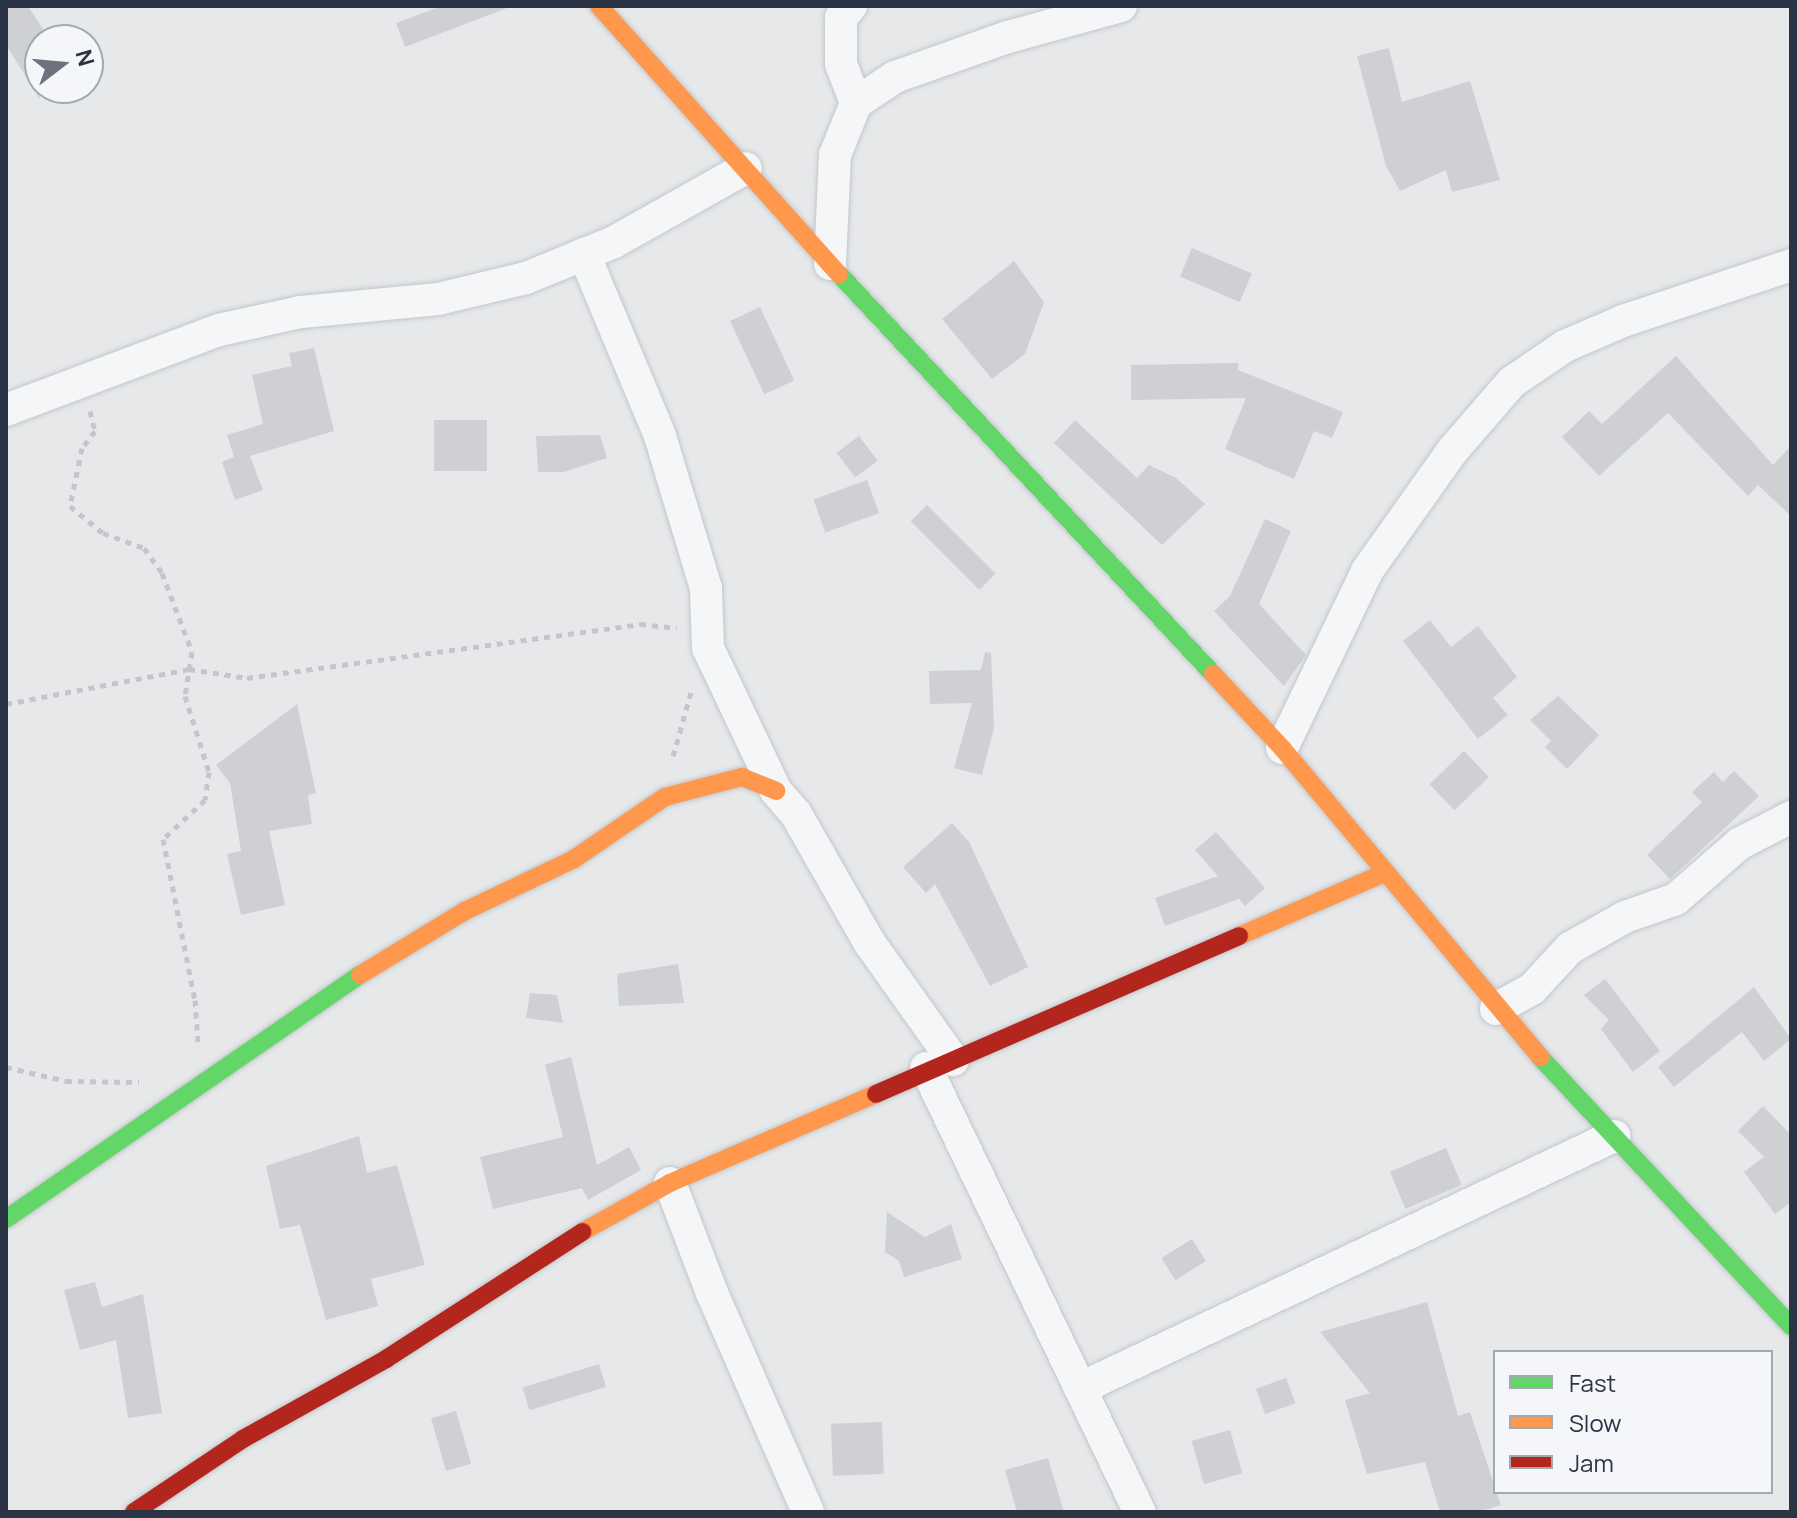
<!DOCTYPE html>
<html>
<head>
<meta charset="utf-8">
<style>
	body { margin:0 }
	#map { position:relative; width:1797px; height:1518px; overflow:hidden; background:#e6e8ea; font-family:Manrope,sans-serif }
	div>[style] { position:absolute }
	.building>* { inset:0; background:#ced0d3; transform-origin:0 0 }
	.path>* { height:5px; margin-top:-2.5px; transform-origin:0; background:repeating-linear-gradient(90deg,#c5c6ca 0 6px,transparent 0 12px) }
	.roads { filter:drop-shadow(0 0 2px #c4c6c8) drop-shadow(0 0 2px #c4c6c8) }
	.street>* { height:32px; margin:-16px; padding:0 16px; transform-origin:16px; border-radius:16px; background:#f5f6f7 }
	.fast>* { height:18px; margin:-9px; padding:0 9px; transform-origin:9px; border-radius:9px; background:#63d668 }
	.slow>* { height:18px; margin:-9px; padding:0 9px; transform-origin:9px; border-radius:9px; background:#ff974d }
	.jam>* { height:18px; margin:-9px; padding:0 9px; transform-origin:9px; border-radius:9px; background:#b3261e }
	span { translate:-50% -50%; white-space:nowrap; text-align:center; line-height:1.15; -webkit-text-stroke:8px #f4f6f9; paint-order:stroke }
	.frame { position:absolute; inset:0; border:8px solid #2b3445; pointer-events:none }
	.legend { position:absolute; left:1493px; top:1350px; width:280px; height:144px; box-sizing:border-box; background:#f4f6f9; border:2px solid #a4a8b1; margin:0; padding:10px 14px; list-style:none; font-size:24px; color:#2b3445 }
	.legend li { display:flex; align-items:center; gap:16px; height:40px }
	.legend b { width:40px; border:2px solid #a4a8b1 }
	.north { position:absolute; left:24px; top:24px; width:80px; height:80px; box-sizing:border-box; background:#f4f6f9; border:2px solid #a4a8b1; border-radius:50%; rotate:74deg; font-size:22px; font-weight:700; line-height:32px; text-align:center; color:#2b3445 }
	.north::after { content:''; display:block; margin:auto; width:28px; height:36px; background:#6c737f; clip-path:polygon(50% 0,100% 100%,50% 72%,0 100%) }
</style>
</head>
<body>
<div id="map">
	<div class="building">
		<i style="clip-path:polygon(6px 6px,28px 6px,50px 40px,40px 40px,40px 99px,6px 45px)"></i>
		<i style="clip-path:polygon(442px 6px,507px 6px,507px 8px,405px 47px,396px 23px)"></i>
		<i style="clip-path:polygon(1389px 48px,1402px 102px,1470px 81px,1500px 180px,1452px 192px,1446px 170px,1400px 191px,1386px 166px,1357px 56px)"></i>
		<i style="left:1192px;top:248px;width:65px;height:31px;rotate:23deg"></i>
		<i style="clip-path:polygon(1014px 261px,1044px 302px,1025px 354px,992px 379px,942px 319px)"></i>
		<i style="left:760px;top:307px;width:81px;height:33px;rotate:65deg"></i>
		<i style="clip-path:polygon(314px 348px,334px 431px,250px 456px,263px 490px,235px 500px,222px 462px,234px 457px,227px 435px,263px 424px,252px 375px,292px 366px,289px 353px)"></i>
		<i style="clip-path:polygon(1676px 356px,1773px 465px,1791px 446px,1791px 516px,1758px 485px,1748px 496px,1668px 413px,1599px 476px,1562px 437px,1589px 411px,1602px 424px)"></i>
		<i style="clip-path:polygon(1238px 363px,1238px 370px,1343px 412px,1332px 438px,1314px 431px,1294px 479px,1225px 449px,1246px 398px,1131px 400px,1131px 365px)"></i>
		<i style="left:434px;top:420px;width:53px;height:51px"></i>
		<i style="clip-path:polygon(1075px 420px,1137px 478px,1149px 465px,1176px 478px,1205px 504px,1162px 545px,1054px 443px)"></i>
		<i style="clip-path:polygon(600px 435px,607px 458px,564px 472px,538px 472px,536px 436px)"></i>
		<i style="left:859px;top:436px;width:31px;height:28px;rotate:53deg"></i>
		<i style="left:867px;top:480px;width:35px;height:57px;rotate:70deg"></i>
		<i style="left:927px;top:505px;width:97px;height:23px;rotate:45deg"></i>
		<i style="clip-path:polygon(1265px 519px,1291px 531px,1259px 604px,1306px 655px,1284px 686px,1214px 611px,1230px 596px)"></i>
		<i style="clip-path:polygon(1430px 620px,1451px 647px,1478px 626px,1517px 677px,1493px 698px,1508px 715px,1478px 739px,1403px 641px)"></i>
		<i style="clip-path:polygon(985px 652px,991px 653px,994px 728px,982px 775px,954px 768px,972px 703px,930px 704px,929px 671px,981px 670px)"></i>
		<i style="clip-path:polygon(1558px 696px,1599px 735px,1567px 769px,1545px 747px,1551px 741px,1530px 720px)"></i>
		<i style="clip-path:polygon(297px 704px,316px 793px,308px 795px,312px 824px,269px 831px,285px 905px,241px 915px,227px 854px,241px 851px,230px 783px,216px 765px)"></i>
		<i style="left:1464px;top:751px;width:36px;height:48px;rotate:46deg"></i>
		<i style="clip-path:polygon(1734px 771px,1759px 796px,1670px 879px,1647px 855px,1702px 802px,1692px 792px,1714px 772px,1723px 782px)"></i>
		<i style="clip-path:polygon(952px 823px,969px 842px,1028px 967px,990px 986px,935px 884px,926px 893px,903px 867px)"></i>
		<i style="clip-path:polygon(1216px 832px,1265px 888px,1245px 906px,1239px 899px,1165px 926px,1155px 898px,1218px 876px,1195px 850px)"></i>
		<i style="clip-path:polygon(678px 964px,684px 1003px,619px 1006px,617px 974px)"></i>
		<i style="clip-path:polygon(1605px 979px,1660px 1051px,1633px 1072px,1601px 1029px,1609px 1020px,1584px 995px)"></i>
		<i style="clip-path:polygon(1754px 987px,1791px 1039px,1764px 1061px,1742px 1032px,1674px 1087px,1658px 1067px)"></i>
		<i style="clip-path:polygon(530px 993px,557px 995px,563px 1023px,526px 1018px)"></i>
		<i style="clip-path:polygon(571px 1057px,597px 1165px,629px 1147px,641px 1170px,588px 1200px,582px 1188px,493px 1209px,480px 1157px,563px 1137px,545px 1065px)"></i>
		<i style="clip-path:polygon(1763px 1106px,1791px 1135px,1791px 1202px,1775px 1214px,1744px 1172px,1764px 1157px,1738px 1131px)"></i>
		<i style="clip-path:polygon(359px 1136px,367px 1173px,397px 1165px,425px 1265px,371px 1279px,378px 1306px,326px 1320px,300px 1225px,280px 1229px,266px 1166px)"></i>
		<i style="left:1446px;top:1148px;width:40px;height:61px;rotate:67deg"></i>
		<i style="clip-path:polygon(887px 1212px,925px 1237px,951px 1224px,962px 1259px,904px 1277px,899px 1261px,885px 1252px)"></i>
		<i style="left:1192px;top:1239px;width:26px;height:36px;rotate:58deg"></i>
		<i style="clip-path:polygon(95px 1282px,102px 1307px,143px 1294px,162px 1413px,128px 1418px,116px 1340px,80px 1350px,64px 1290px)"></i>
		<i style="clip-path:polygon(1427px 1302px,1458px 1416px,1470px 1412px,1501px 1505px,1478px 1512px,1440px 1512px,1425px 1462px,1367px 1474px,1345px 1400px,1370px 1393px,1320px 1332px)"></i>
		<i style="left:599px;top:1364px;width:24px;height:80px;rotate:73deg"></i>
		<i style="left:1286px;top:1378px;width:27px;height:32px;rotate:70deg"></i>
		<i style="left:456px;top:1411px;width:55px;height:26px;rotate:74deg"></i>
		<i style="left:882px;top:1422px;width:52px;height:51px;rotate:88deg"></i>
		<i style="left:1230px;top:1430px;width:45px;height:40px;rotate:74deg"></i>
		<i style="clip-path:polygon(1048px 1458px,1064px 1512px,1017px 1512px,1005px 1470px)"></i>
	</div>
	<div class="path">
		<i style="left:90px;top:411px;width:21px;rotate:76deg"></i>
		<i style="left:95px;top:431px;width:21px;rotate:127deg"></i>
		<i style="left:82px;top:448px;width:59px;rotate:101.7deg"></i>
		<i style="left:70px;top:506px;width:43px;rotate:39.3deg"></i>
		<i style="left:103px;top:533px;width:44px;rotate:20.1deg"></i>
		<i style="left:144px;top:548px;width:31px;rotate:54deg"></i>
		<i style="left:162px;top:573px;width:85px;rotate:69.2deg"></i>
		<i style="left:192px;top:652px;width:45px;rotate:99deg"></i>
		<i style="left:185px;top:696px;width:80px;rotate:72.5deg"></i>
		<i style="left:209px;top:772px;width:28px;rotate:98deg"></i>
		<i style="left:205px;top:800px;width:57px;rotate:137.1deg"></i>
		<i style="left:163px;top:839px;width:164px;rotate:78.8deg"></i>
		<i style="left:195px;top:1000px;width:43px;rotate:86deg"></i>
		<i style="left:6px;top:704px;width:186px;rotate:-10.8deg"></i>
		<i style="left:189px;top:669px;width:59px;rotate:8.8deg"></i>
		<i style="left:247px;top:678px;width:397px;rotate:-7.8deg"></i>
		<i style="left:640px;top:624px;width:37px;rotate:6deg"></i>
		<i style="left:673px;top:756px;width:70px;rotate:-74.2deg"></i>
		<i style="left:6px;top:1067px;width:62px;rotate:13.1deg"></i>
		<i style="left:66px;top:1081px;width:73px;rotate:0.8deg"></i>
	</div>
	<div class="roads">
		<div class="street">
			<i style="left:851px;top:6px;width:16px;rotate:130deg"></i>
			<i style="left:841px;top:18px;width:46px;rotate:90deg"></i>
			<i style="left:841px;top:64px;width:42px;rotate:69deg"></i>
			<i style="left:584px;top:254px;width:197px;rotate:67.3deg"></i>
			<i style="left:660px;top:436px;width:159px;rotate:73.2deg"></i>
			<i style="left:706px;top:588px;width:60px;rotate:88.1deg"></i>
			<i style="left:708px;top:648px;width:158px;rotate:64.6deg"></i>
			<i style="left:776px;top:791px;width:30px;rotate:49deg"></i>
			<i style="left:796px;top:814px;width:147px;rotate:60.3deg"></i>
			<i style="left:869px;top:942px;width:145px;rotate:54.6deg"></i>
			<i style="left:830px;top:264px;width:109px;rotate:-87.4deg"></i>
			<i style="left:835px;top:155px;width:56px;rotate:-68deg"></i>
			<i style="left:856px;top:103px;width:47px;rotate:-33.7deg"></i>
			<i style="left:895px;top:77px;width:120px;rotate:-19.5deg"></i>
			<i style="left:1008px;top:37px;width:117px;rotate:-15.3deg"></i>
			<i style="left:6px;top:410px;width:228px;rotate:-20.6deg"></i>
			<i style="left:219px;top:330px;width:84px;rotate:-12.4deg"></i>
			<i style="left:301px;top:312px;width:138px;rotate:-5.4deg"></i>
			<i style="left:438px;top:299px;width:90px;rotate:-13.4deg"></i>
			<i style="left:526px;top:278px;width:95px;rotate:-22.2deg"></i>
			<i style="left:614px;top:242px;width:151px;rotate:-29.3deg"></i>
			<i style="left:1282px;top:748px;width:196px;rotate:-64.3deg"></i>
			<i style="left:1367px;top:571px;width:148px;rotate:-54.6deg"></i>
			<i style="left:1453px;top:450px;width:90px;rotate:-49.1deg"></i>
			<i style="left:1512px;top:382px;width:64px;rotate:-34.2deg"></i>
			<i style="left:1565px;top:346px;width:63px;rotate:-23.3deg"></i>
			<i style="left:1623px;top:321px;width:177px;rotate:-18.4deg"></i>
			<i style="left:1496px;top:1009px;width:41px;rotate:-29.1deg"></i>
			<i style="left:1532px;top:989px;width:56px;rotate:-47.2deg"></i>
			<i style="left:1570px;top:948px;width:63px;rotate:-29.4deg"></i>
			<i style="left:1625px;top:917px;width:54px;rotate:-19.4deg"></i>
			<i style="left:1676px;top:899px;width:84px;rotate:-41.1deg"></i>
			<i style="left:1739px;top:844px;width:59px;rotate:-27.4deg"></i>
			<i style="left:926px;top:1068px;width:493px;rotate:64.3deg"></i>
			<i style="left:670px;top:1183px;width:118px;rotate:69.1deg"></i>
			<i style="left:712px;top:1293px;width:239px;rotate:66.3deg"></i>
			<i style="left:1081px;top:1388px;width:590px;rotate:-25.3deg"></i>
		</div>
		<div class="fast">
			<i style="left:839px;top:274px;width:548px;rotate:46.92deg"></i>
			<i style="left:1540px;top:1057px;width:368px;rotate:47deg"></i>
			<i style="left:6px;top:1219px;width:430px;rotate:-34.6deg"></i>
		</div>
		<div class="slow">
			<i style="left:599px;top:6px;width:360px;rotate:48.2deg"></i>
			<i style="left:1213px;top:674px;width:101px;rotate:47deg"></i>
			<i style="left:1282px;top:748px;width:403px;rotate:50.1deg"></i>
			<i style="left:1239px;top:936px;width:156px;rotate:-23.4deg"></i>
			<i style="left:360px;top:975px;width:123px;rotate:-31.4deg"></i>
			<i style="left:465px;top:911px;width:121px;rotate:-25.5deg"></i>
			<i style="left:574px;top:859px;width:110px;rotate:-34.3deg"></i>
			<i style="left:665px;top:797px;width:80px;rotate:-14.6deg"></i>
			<i style="left:742px;top:777px;width:37px;rotate:22deg"></i>
			<i style="left:582px;top:1232px;width:101px;rotate:-29.1deg"></i>
			<i style="left:670px;top:1183px;width:224px;rotate:-23.4deg"></i>
		</div>
		<div class="jam">
			<i style="left:876px;top:1094px;width:396px;rotate:-23.5deg"></i>
			<i style="left:134px;top:1512px;width:131px;rotate:-33.8deg"></i>
			<i style="left:243px;top:1439px;width:164px;rotate:-29.2deg"></i>
			<i style="left:386px;top:1359px;width:234px;rotate:-32.9deg"></i>
		</div>
	</div>
	<div class="frame"></div>
	<ul class="legend">
	<li><b style="height:10px;background:#63d668"></b>Fast</li>
	<li><b style="height:10px;background:#ff974d"></b>Slow</li>
	<li><b style="height:10px;background:#b3261e"></b>Jam</li>
	</ul>
	<div class="north">N</div>
</div>
</body>
</html>
